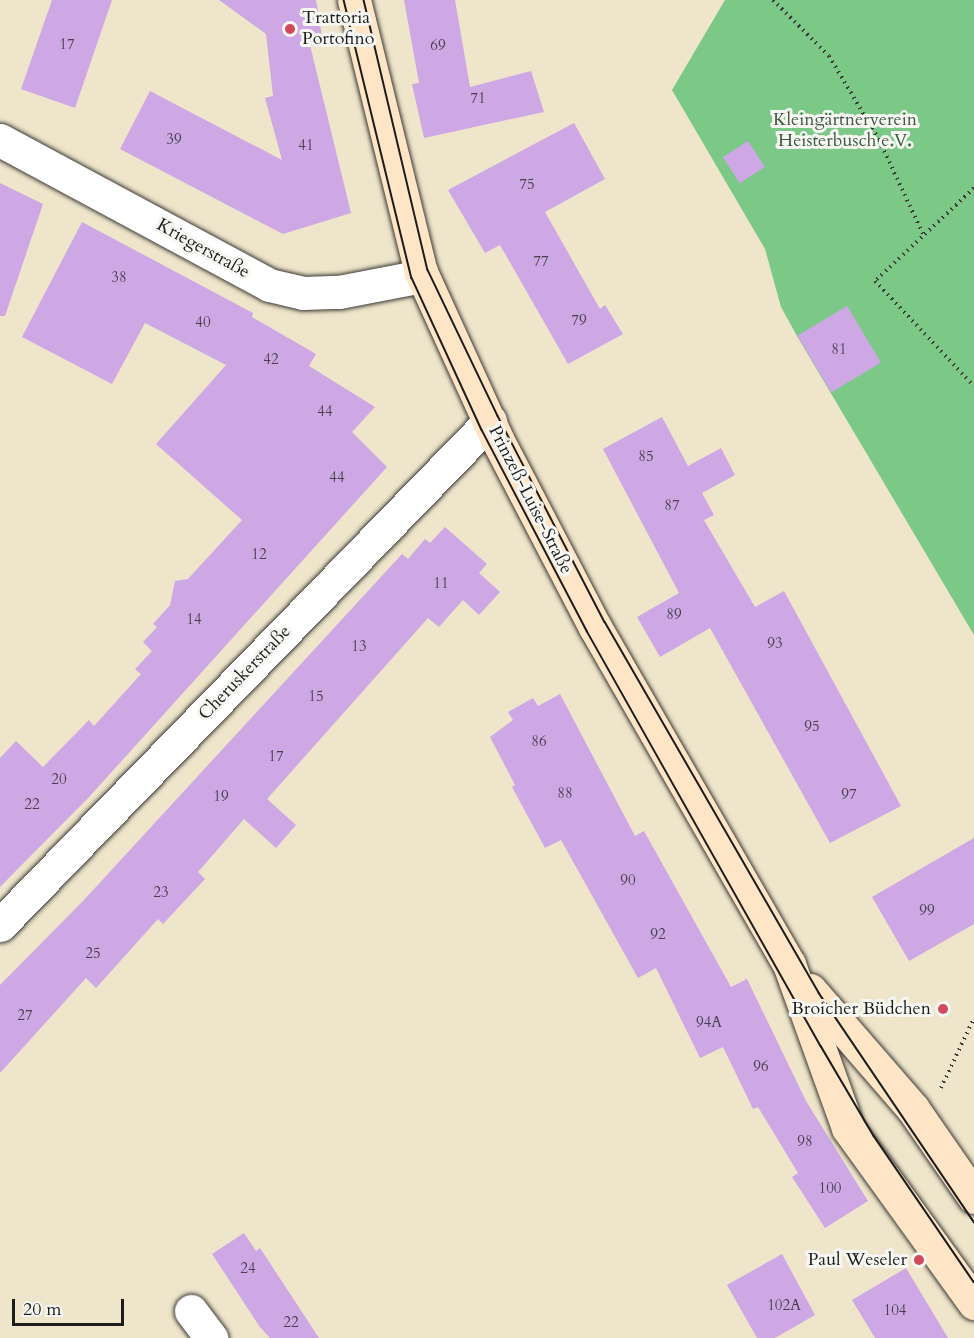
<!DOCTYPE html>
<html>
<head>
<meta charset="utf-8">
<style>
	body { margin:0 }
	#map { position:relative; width:974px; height:1338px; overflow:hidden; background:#eee5ca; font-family:Cardo,serif }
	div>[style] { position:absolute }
	.green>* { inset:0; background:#7bc887 }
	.building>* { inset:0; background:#cea7e5; transform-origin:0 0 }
	.path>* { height:4px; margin-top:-2px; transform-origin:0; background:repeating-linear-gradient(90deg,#3c3a36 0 1.5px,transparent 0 6px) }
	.roads { filter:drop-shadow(0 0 2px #3c3a36) drop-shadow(0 0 2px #3c3a36) }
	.minor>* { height:33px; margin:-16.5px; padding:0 16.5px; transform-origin:16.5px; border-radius:16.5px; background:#fff }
	.secondary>* { height:33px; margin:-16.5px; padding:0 16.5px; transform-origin:16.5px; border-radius:16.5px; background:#fde5c5 }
	.tram>* { height:1.5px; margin:-0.75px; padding:0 0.75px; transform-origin:0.75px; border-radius:0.75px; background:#1c1c1c }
	.dots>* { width:16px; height:16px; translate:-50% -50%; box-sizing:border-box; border:3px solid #f6f6f2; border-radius:50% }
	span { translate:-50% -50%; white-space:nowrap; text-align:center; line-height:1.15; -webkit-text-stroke:6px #f6f6f2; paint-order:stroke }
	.number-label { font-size:15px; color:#483f4e }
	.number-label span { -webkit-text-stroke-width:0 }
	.poi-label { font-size:18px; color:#1c1c1c }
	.left { translate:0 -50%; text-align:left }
	.right { translate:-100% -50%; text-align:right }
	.park-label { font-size:18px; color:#3d5841 }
	.street-label { font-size:18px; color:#1c1c1c }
	.scale { position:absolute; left:12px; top:1299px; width:112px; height:27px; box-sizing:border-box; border:3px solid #1c1c1c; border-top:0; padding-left:8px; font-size:18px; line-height:21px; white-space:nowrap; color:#1c1c1c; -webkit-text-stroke:4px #f6f6f2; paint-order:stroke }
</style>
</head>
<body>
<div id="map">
	<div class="green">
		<i style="clip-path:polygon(725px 0,974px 0,974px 635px,797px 336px,781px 307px,765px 249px,672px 90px)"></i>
	</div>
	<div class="building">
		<i style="clip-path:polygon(52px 0,112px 0,75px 108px,21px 89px)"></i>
		<i style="clip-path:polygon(219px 0,316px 0,323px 42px,310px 45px,351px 213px,283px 234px,120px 149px,150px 91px,282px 160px,265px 98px,273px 96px,266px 34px)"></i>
		<i style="clip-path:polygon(404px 0,455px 0,470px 87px,531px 71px,544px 112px,424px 138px,412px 84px,419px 83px)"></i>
		<i style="clip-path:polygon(574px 123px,605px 179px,545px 212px,600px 309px,605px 305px,623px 334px,568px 364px,500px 245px,485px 253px,448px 190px)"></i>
		<i style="left:748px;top:141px;width:31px;height:30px;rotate:57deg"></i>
		<i style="clip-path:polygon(0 183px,43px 204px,5px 316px,0 316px)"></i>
		<i style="clip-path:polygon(82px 222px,253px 313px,252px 317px,316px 354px,309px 366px,375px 407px,352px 432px,387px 467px,90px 796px,0 887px,0 758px,16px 741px,43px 767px,89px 720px,94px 726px,141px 674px,135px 669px,152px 651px,143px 642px,157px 627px,153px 624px,170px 605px,175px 581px,188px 579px,242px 520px,156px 444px,226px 365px,145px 323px,112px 384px,22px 337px)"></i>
		<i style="left:847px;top:306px;width:66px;height:58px;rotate:59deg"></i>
		<i style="clip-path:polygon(662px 417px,688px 466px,721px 448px,735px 475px,702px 493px,714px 515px,704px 520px,755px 607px,784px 591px,901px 806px,830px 843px,710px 628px,660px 657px,637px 617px,679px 593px,603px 449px)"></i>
		<i style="clip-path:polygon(445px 527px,487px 564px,479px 573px,500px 592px,479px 615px,463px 600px,439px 627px,428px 618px,267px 799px,296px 825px,276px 848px,244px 819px,198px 872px,205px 879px,163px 924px,158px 919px,96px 988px,86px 978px,0 1073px,0 985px,83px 901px,402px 554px,408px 559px,425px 539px,430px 543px)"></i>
		<i style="clip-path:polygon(560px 694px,635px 836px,644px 831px,731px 987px,747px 979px,806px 1101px,868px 1201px,825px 1228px,792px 1177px,798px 1173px,758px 1107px,753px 1109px,723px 1047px,700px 1058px,656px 968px,638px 978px,561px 840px,545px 848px,512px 787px,515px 785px,490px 737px,513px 720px,508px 712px,533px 698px,538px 706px)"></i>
		<i style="clip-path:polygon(974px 838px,974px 924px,909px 961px,872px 897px)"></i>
		<i style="clip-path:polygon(244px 1233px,256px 1251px,260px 1248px,319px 1338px,270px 1338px,260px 1327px,212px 1254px)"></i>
		<i style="clip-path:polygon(782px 1254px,815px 1315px,775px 1338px,757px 1338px,727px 1285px)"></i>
		<i style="clip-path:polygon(906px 1268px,948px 1338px,875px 1338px,852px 1300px)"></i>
	</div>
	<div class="path">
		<i style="left:773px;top:0;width:79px;rotate:45deg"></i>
		<i style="left:829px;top:56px;width:98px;rotate:59.2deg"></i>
		<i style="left:879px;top:140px;width:106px;rotate:64.9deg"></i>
		<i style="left:974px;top:188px;width:136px;rotate:136.8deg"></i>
		<i style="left:875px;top:281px;width:144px;rotate:46.7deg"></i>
		<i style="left:941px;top:1088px;width:77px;rotate:-64.8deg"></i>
	</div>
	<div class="roads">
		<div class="minor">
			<i style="left:0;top:140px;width:306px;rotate:28.3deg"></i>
			<i style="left:269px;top:285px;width:35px;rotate:13deg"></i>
			<i style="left:303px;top:293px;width:36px;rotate:-2deg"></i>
			<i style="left:339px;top:292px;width:74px;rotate:-10.9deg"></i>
			<i style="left:412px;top:278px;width:11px;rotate:-34deg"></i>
			<i style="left:0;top:925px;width:703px;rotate:-45.81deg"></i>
			<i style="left:191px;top:1311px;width:34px;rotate:53deg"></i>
		</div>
		<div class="secondary">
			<i style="left:354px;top:0;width:280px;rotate:76.2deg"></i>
			<i style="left:421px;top:272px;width:183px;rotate:65.5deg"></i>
			<i style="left:497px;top:439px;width:212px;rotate:62.5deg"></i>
			<i style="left:595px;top:627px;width:389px;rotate:60.1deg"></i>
			<i style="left:789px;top:964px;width:174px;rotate:70.2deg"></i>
			<i style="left:848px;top:1128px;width:216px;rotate:54.2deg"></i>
			<i style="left:810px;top:990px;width:157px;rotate:49.1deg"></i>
			<i style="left:913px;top:1109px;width:107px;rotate:55.3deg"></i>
		</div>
	</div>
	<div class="tram">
		<i style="left:344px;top:0;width:286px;rotate:76.3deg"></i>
		<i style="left:412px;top:278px;width:167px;rotate:65.3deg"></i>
		<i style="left:482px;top:430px;width:227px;rotate:62.4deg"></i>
		<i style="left:587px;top:631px;width:476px;rotate:60.6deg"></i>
		<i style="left:821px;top:1046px;width:104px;rotate:59.5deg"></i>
		<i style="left:874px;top:1136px;width:177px;rotate:55.6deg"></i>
		<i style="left:364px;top:0;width:277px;rotate:76.7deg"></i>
		<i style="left:428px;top:270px;width:162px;rotate:64.4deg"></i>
		<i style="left:498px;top:416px;width:232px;rotate:62.6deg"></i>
		<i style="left:605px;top:622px;width:428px;rotate:60deg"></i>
		<i style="left:819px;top:993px;width:277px;rotate:55.9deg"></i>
	</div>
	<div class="dots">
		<i style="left:290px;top:29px;background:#d1495b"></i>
		<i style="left:943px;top:1009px;background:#d1495b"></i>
		<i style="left:919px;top:1260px;background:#d1495b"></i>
	</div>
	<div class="number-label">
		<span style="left:67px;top:45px">17</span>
		<span style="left:438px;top:46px">69</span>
		<span style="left:478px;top:99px">71</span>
		<span style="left:174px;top:140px">39</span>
		<span style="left:306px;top:146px">41</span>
		<span style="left:527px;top:185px">75</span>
		<span style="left:541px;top:262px">77</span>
		<span style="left:119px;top:278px">38</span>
		<span style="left:579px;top:321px">79</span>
		<span style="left:203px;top:323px">40</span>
		<span style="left:839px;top:350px">81</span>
		<span style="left:271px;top:360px">42</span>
		<span style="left:325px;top:412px">44</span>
		<span style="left:646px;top:457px">85</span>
		<span style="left:337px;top:478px">44</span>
		<span style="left:672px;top:506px">87</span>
		<span style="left:259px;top:555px">12</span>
		<span style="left:441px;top:584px">11</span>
		<span style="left:674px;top:615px">89</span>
		<span style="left:194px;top:620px">14</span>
		<span style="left:775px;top:644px">93</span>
		<span style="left:359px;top:647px">13</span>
		<span style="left:316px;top:697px">15</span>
		<span style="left:812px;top:727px">95</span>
		<span style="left:539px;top:742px">86</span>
		<span style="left:276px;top:757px">17</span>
		<span style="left:59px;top:780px">20</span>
		<span style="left:565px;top:794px">88</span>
		<span style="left:849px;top:795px">97</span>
		<span style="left:221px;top:797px">19</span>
		<span style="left:32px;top:805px">22</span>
		<span style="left:628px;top:881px">90</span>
		<span style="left:161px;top:893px">23</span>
		<span style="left:927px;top:911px">99</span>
		<span style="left:658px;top:935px">92</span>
		<span style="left:93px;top:954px">25</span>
		<span style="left:25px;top:1016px">27</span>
		<span style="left:709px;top:1023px">94A</span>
		<span style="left:761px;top:1067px">96</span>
		<span style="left:805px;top:1142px">98</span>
		<span style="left:830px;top:1189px">100</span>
		<span style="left:248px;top:1269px">24</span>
		<span style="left:784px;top:1306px">102A</span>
		<span style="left:895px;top:1311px">104</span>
		<span style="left:291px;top:1323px">22</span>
	</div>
	<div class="poi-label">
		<span class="left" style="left:302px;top:29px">Trattoria<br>Portofino</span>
		<span class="right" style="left:931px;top:1009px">Broicher Büdchen</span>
		<span class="right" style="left:907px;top:1260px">Paul Weseler</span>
	</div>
	<div class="park-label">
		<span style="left:845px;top:131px">Kleingärtnerverein<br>Heisterbusch e.V.</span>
	</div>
	<div class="street-label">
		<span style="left:203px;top:249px;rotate:29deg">Kriegerstraße</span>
		<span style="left:530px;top:500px;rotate:63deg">Prinzeß-Luise-Straße</span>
		<span style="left:245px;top:673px;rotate:-46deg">Cheruskerstraße</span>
	</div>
	<div class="scale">20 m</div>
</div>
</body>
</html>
